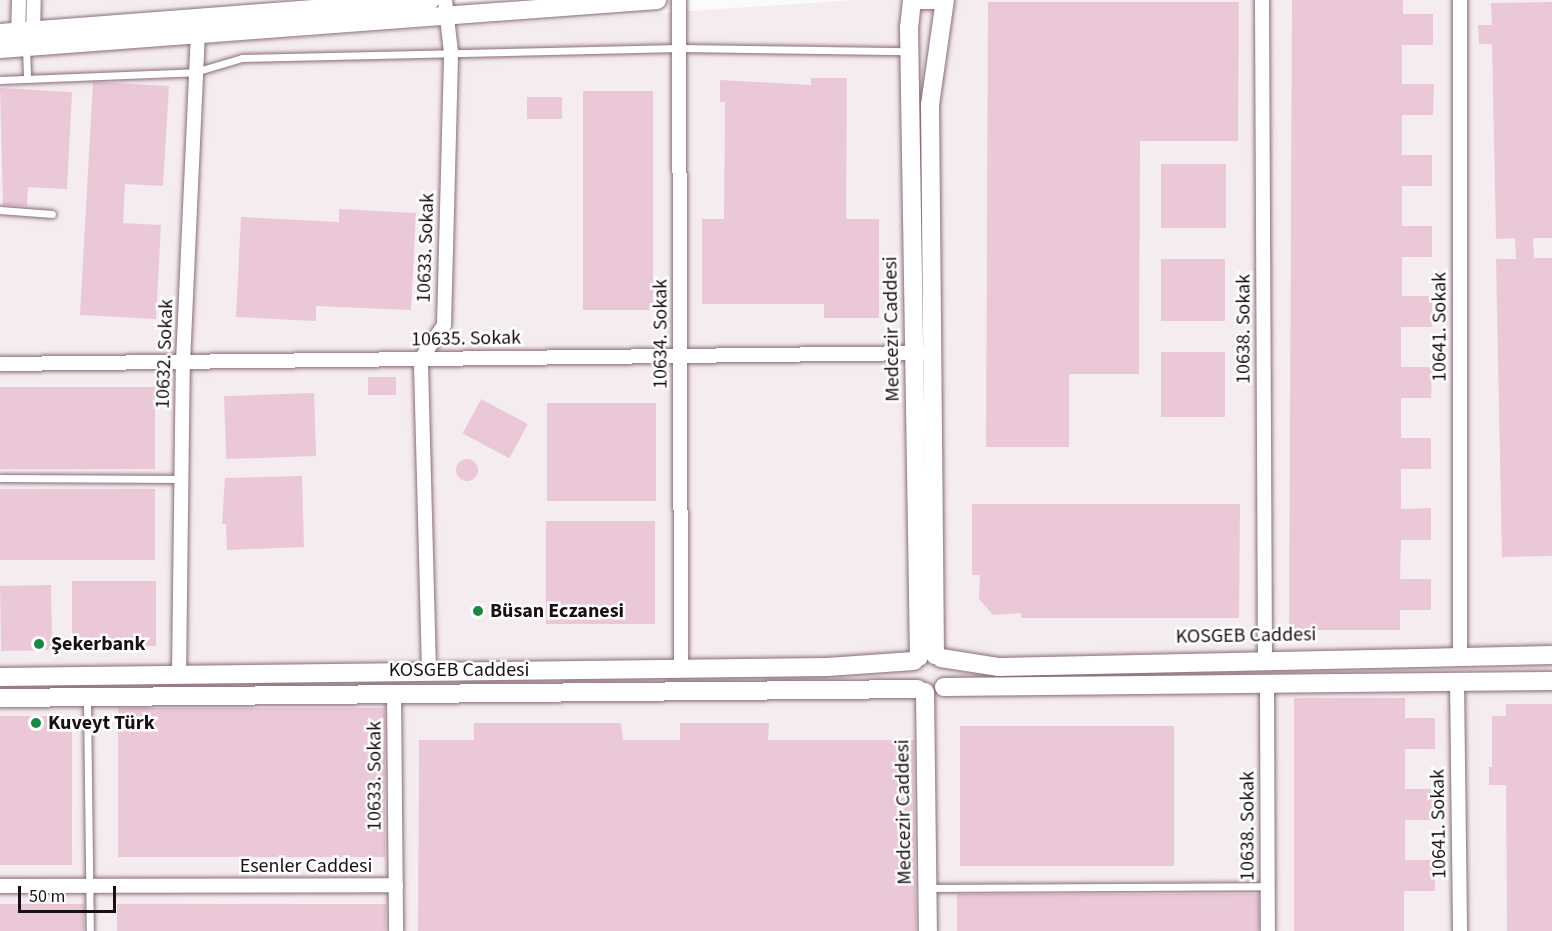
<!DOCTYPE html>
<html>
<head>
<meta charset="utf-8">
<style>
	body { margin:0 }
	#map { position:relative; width:1552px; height:931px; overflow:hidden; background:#fbfbfb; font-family:"Source Sans 3",sans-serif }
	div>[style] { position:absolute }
	.built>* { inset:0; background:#f5ecf0 }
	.building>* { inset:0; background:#eac8d7; transform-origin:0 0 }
	.round { border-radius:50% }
	.roads { filter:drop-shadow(0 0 2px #8a6c7a) drop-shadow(0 0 2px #8a6c7a) }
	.lane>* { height:7px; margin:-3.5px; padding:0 3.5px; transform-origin:3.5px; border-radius:3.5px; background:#fff }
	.street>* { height:14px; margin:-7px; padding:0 7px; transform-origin:7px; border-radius:7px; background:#fff }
	.secondary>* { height:18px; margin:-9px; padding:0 9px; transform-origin:9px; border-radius:9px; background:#fff }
	.dots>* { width:16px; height:16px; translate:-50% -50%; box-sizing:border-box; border:3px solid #fff; border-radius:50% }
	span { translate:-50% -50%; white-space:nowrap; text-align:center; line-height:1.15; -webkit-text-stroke:5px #fff; paint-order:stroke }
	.street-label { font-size:20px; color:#1a0f14 }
	.poi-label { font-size:20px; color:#1a0f14; font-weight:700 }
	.left { translate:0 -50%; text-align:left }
	.scale { position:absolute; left:18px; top:886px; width:98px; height:27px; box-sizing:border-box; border:3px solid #1a0f14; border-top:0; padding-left:8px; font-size:18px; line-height:21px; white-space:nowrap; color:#1a0f14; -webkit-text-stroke:4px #fff; paint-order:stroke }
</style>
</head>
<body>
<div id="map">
	<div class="built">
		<i style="clip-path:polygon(0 0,253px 0,0 19px)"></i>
		<i style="clip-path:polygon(854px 0,1552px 0,1552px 931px,0 931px,0 58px)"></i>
	</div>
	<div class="building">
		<i style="clip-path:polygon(1292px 0,1403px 0,1403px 14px,1433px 14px,1433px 45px,1402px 45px,1402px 84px,1434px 84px,1433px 115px,1402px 115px,1402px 155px,1432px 155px,1432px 186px,1402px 186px,1402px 226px,1432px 226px,1432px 257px,1402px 257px,1402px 296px,1432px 296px,1432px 327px,1401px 327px,1401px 367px,1432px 367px,1431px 398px,1401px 398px,1401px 438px,1431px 438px,1431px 469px,1401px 469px,1401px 509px,1431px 508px,1431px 540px,1401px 540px,1400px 579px,1431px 579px,1431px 610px,1400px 610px,1400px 630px,1289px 630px)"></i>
		<i style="clip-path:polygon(988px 2px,1239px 2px,1238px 141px,1140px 141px,1139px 374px,1069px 374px,1069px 447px,986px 447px)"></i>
		<i style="clip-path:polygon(1552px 2px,1552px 238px,1533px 238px,1534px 258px,1552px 258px,1552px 556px,1502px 557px,1496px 259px,1516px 259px,1515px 238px,1496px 239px,1492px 44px,1479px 44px,1478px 25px,1492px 25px,1491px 3px)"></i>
		<i style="clip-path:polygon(811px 78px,847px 78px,846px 219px,879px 219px,879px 318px,824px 318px,824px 304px,702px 304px,702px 219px,724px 219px,725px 102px,720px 102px,720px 80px,811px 85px)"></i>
		<i style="clip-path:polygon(93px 82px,169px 86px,163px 186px,125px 184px,123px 223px,161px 225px,156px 319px,80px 315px)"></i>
		<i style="clip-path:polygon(0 88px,72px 92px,67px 189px,28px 187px,27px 206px,3px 205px)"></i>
		<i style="left:583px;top:91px;width:70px;height:219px"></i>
		<i style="left:527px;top:97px;width:35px;height:22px"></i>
		<i style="left:1161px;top:164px;width:65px;height:64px"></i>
		<i style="clip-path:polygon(339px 209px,416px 213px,411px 310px,316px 306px,316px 321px,236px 317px,241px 217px,339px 222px)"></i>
		<i style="left:1161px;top:259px;width:64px;height:62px"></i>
		<i style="left:1161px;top:352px;width:64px;height:65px"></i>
		<i style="left:368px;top:377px;width:28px;height:18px"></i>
		<i style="left:155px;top:387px;width:82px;height:155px;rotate:90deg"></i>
		<i style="left:314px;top:393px;width:63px;height:90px;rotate:88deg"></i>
		<i style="left:481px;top:399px;width:53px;height:39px;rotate:28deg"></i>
		<i style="left:656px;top:403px;width:98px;height:109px;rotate:90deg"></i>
		<i class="round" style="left:456px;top:459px;width:22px;height:22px"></i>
		<i style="clip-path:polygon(302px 476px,304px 547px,227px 550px,226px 524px,222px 524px,225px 478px)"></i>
		<i style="left:155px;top:489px;width:71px;height:155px;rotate:90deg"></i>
		<i style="clip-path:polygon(972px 504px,1240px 504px,1239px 618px,1021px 618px,1021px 613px,993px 615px,979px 599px,980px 575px,972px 575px)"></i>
		<i style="left:546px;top:521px;width:109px;height:103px"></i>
		<i style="left:156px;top:581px;width:65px;height:84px;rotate:90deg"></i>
		<i style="left:51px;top:585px;width:65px;height:51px;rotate:89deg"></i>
		<i style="clip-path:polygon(1294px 698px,1405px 698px,1405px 718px,1435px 718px,1435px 749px,1405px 749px,1405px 789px,1435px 789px,1435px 820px,1405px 820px,1405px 860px,1435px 860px,1435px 891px,1404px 891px,1404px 931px,1294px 931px)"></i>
		<i style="clip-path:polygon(1506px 704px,1552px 704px,1552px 931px,1507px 931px,1506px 785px,1489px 785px,1489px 767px,1492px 767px,1492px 716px,1506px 716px)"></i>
		<i style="left:118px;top:708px;width:267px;height:149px"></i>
		<i style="left:0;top:716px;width:72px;height:149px"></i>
		<i style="clip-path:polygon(474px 723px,621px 723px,623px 740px,680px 740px,680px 723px,769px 723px,768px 740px,914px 740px,916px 931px,418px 931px,419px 740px,474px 740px)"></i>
		<i style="left:960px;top:726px;width:214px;height:140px"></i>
		<i style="left:957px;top:894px;width:302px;height:37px"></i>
		<i style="left:0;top:904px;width:84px;height:27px"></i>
		<i style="left:117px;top:904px;width:269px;height:27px"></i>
	</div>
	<div class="roads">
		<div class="lane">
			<i style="left:26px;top:47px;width:32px;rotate:88deg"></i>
			<i style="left:0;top:80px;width:195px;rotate:-2.3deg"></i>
			<i style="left:195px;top:72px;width:49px;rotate:-16.6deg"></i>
			<i style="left:242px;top:58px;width:437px;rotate:-1.3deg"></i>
			<i style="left:679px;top:48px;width:229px;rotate:0.8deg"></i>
			<i style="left:0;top:210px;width:52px;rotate:4.4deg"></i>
			<i style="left:0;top:478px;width:182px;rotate:0.3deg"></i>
			<i style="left:87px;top:700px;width:231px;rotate:89.3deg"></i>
			<i style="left:928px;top:888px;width:340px;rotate:-0.3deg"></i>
		</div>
		<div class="street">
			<i style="left:679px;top:0;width:668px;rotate:89.83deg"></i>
			<i style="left:1262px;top:0;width:658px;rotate:89.74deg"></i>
			<i style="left:33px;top:39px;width:39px;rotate:-89deg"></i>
			<i style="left:18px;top:40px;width:40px;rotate:-88.6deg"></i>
			<i style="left:0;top:364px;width:922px;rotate:-0.68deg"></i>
			<i style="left:1460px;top:654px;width:654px;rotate:-90deg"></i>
			<i style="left:429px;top:670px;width:311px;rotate:-91.5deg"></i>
			<i style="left:421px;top:359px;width:41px;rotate:-55.9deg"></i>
			<i style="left:444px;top:325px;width:273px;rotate:-88.5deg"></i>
			<i style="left:451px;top:52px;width:52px;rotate:-96.6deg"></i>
			<i style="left:179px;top:676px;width:314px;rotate:-89.3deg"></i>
			<i style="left:183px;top:362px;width:328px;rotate:-87.4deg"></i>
			<i style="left:1457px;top:681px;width:250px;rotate:89.3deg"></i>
			<i style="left:1267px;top:685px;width:246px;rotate:89.8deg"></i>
			<i style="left:394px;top:692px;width:239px;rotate:89.5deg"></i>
			<i style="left:0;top:886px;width:396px;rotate:-0.1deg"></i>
		</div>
		<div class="secondary">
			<i style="left:912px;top:0;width:27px;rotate:96deg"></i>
			<i style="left:909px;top:27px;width:630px;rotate:89.09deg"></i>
			<i style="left:916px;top:0;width:19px"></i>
			<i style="left:0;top:33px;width:432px;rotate:-4.4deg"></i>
			<i style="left:0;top:49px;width:659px;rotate:-4.27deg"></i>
			<i style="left:935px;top:655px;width:550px;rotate:-90.52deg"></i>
			<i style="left:930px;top:105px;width:106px;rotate:-81.9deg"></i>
			<i style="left:941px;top:658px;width:59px;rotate:8.8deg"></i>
			<i style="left:999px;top:667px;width:553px;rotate:-1.24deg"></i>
			<i style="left:0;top:677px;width:827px;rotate:-0.69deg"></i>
			<i style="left:827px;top:667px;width:87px;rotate:-3.9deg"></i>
			<i style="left:944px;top:687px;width:608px;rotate:-0.57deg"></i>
			<i style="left:925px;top:692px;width:239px;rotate:89.3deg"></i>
			<i style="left:0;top:698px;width:918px;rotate:-0.56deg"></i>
		</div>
	</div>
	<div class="dots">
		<i style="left:478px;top:611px;background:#188941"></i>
		<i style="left:39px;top:644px;background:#188941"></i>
		<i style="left:36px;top:723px;background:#188941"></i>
	</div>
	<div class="street-label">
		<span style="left:426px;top:248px;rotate:-88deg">10633. Sokak</span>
		<span style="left:1440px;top:327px;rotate:-90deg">10641. Sokak</span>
		<span style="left:892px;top:329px;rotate:-91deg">Medcezir Caddesi</span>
		<span style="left:1244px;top:329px;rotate:-90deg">10638. Sokak</span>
		<span style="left:661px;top:334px;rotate:-90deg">10634. Sokak</span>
		<span style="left:466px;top:339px;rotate:-1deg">10635. Sokak</span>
		<span style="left:165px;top:354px;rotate:-88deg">10632. Sokak</span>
		<span style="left:1246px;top:636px;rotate:-1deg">KOSGEB Caddesi</span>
		<span style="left:459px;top:670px">KOSGEB Caddesi</span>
		<span style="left:375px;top:776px;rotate:-90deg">10633. Sokak</span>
		<span style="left:904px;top:812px;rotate:-91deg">Medcezir Caddesi</span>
		<span style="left:1439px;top:824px;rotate:-91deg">10641. Sokak</span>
		<span style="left:1248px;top:826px;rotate:-90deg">10638. Sokak</span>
		<span style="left:306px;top:866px">Esenler Caddesi</span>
	</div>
	<div class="poi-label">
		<span class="left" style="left:490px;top:611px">Büsan Eczanesi</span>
		<span class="left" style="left:51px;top:644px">Şekerbank</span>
		<span class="left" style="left:48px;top:723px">Kuveyt Türk</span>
	</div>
	<div class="scale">50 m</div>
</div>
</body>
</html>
